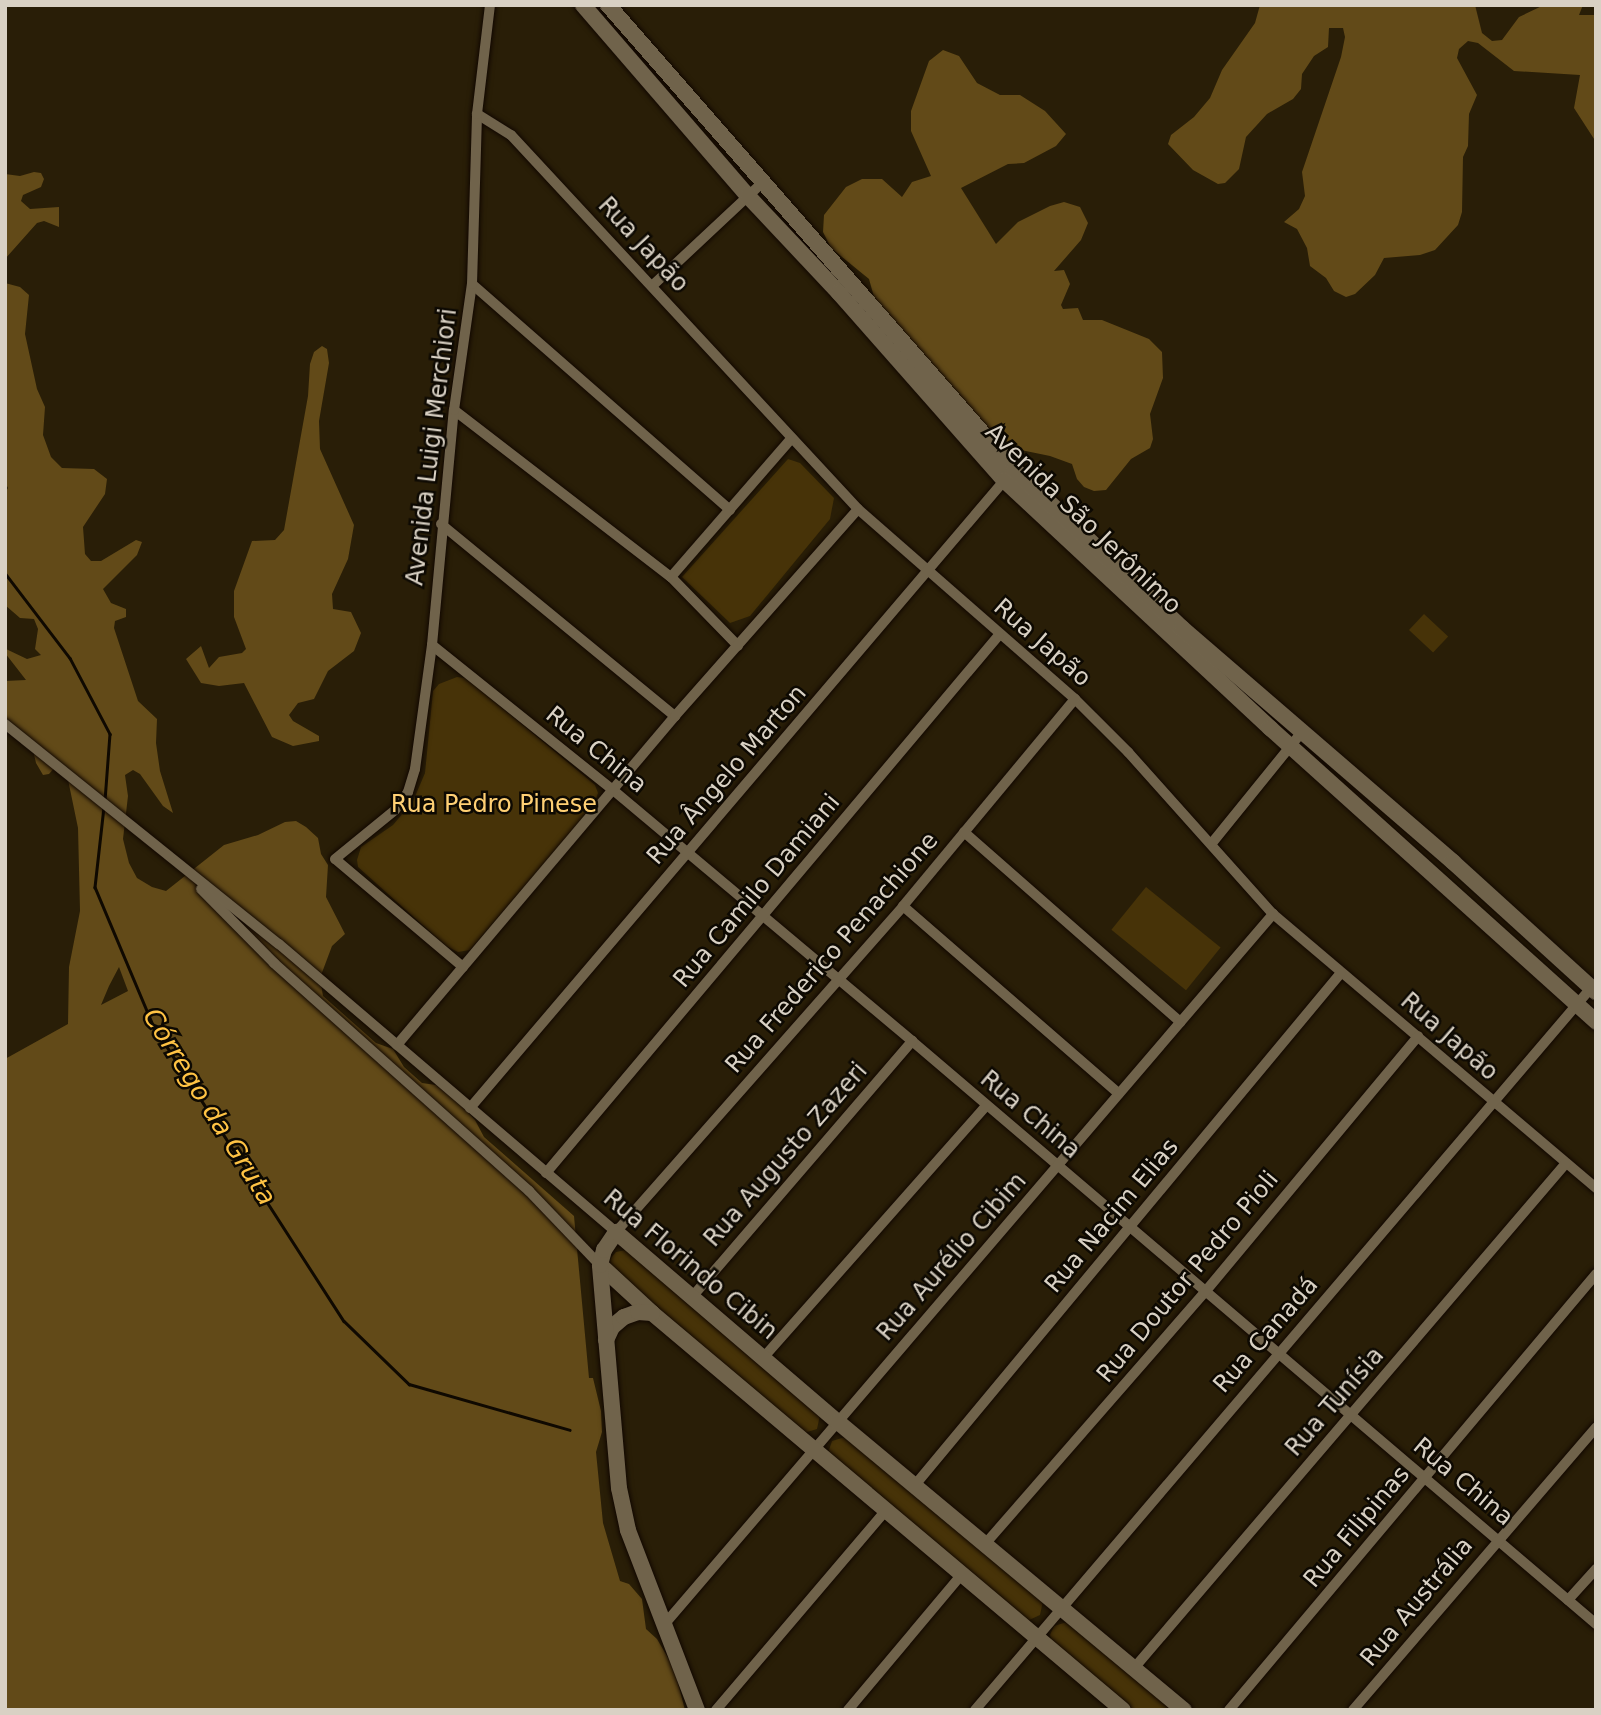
<!DOCTYPE html>
<html>
<head>
<meta charset="utf-8">
<style>
	body { margin:0 }
	#map { position:relative; width:1601px; height:1715px; overflow:hidden; background:#291e07; font-family:"DejaVu Sans",sans-serif }
	div>[style] { position:absolute }
	.green>* { inset:0; background:#473308; transform-origin:0 0 }
	.forest>* { inset:0; background:#624a18 }
	.stream>* { height:2.5px; margin:-1.25px; padding:0 1.25px; transform-origin:1.25px; border-radius:1.25px; background:#0f0901 }
	.roads { filter:drop-shadow(0 0 2px #110700) drop-shadow(0 0 2px #110700) }
	.street>* { height:10px; margin:-5px; padding:0 5px; transform-origin:5px; border-radius:5px; background:#70634b }
	.secondary>* { height:16px; margin:-8px; padding:0 8px; transform-origin:8px; border-radius:8px; background:#70634b }
	span { translate:-50% -50%; white-space:nowrap; text-align:center; line-height:1.15; -webkit-text-stroke:5px #0d0902; paint-order:stroke }
	.street-label { font-size:24px; color:#d9d1c4 }
	.park-label { font-size:24px; color:#ffd074 }
	.water-label { font-size:26px; color:#ffc344; font-style:italic }
	.frame { position:absolute; inset:0; border:7px solid #d9d1c4; pointer-events:none }
</style>
</head>
<body>
<div id="map">
	<div class="green">
		<i style="clip-path:polygon(788px 459px,800px 463px,834px 498px,830px 519px,750px 616px,730px 623px,682px 577px)"></i>
		<i style="left:1424px;top:614px;width:33px;height:22px;rotate:43deg"></i>
		<i style="clip-path:polygon(457px 677px,466px 678px,595px 785px,598px 793px,594px 805px,470px 950px,458px 952px,446px 946px,358px 867px,357px 860px,361px 847px,393px 825px,413px 801px,425px 773px,433px 691px,439px 684px)"></i>
		<i style="left:1146px;top:887px;width:96px;height:55px;rotate:39deg"></i>
		<i style="clip-path:polygon(626px 1250px,820px 1415px,817px 1429px,804px 1433px,611px 1273px,610px 1259px,616px 1252px)"></i>
		<i style="clip-path:polygon(845px 1437px,1043px 1601px,1040px 1615px,1027px 1621px,828px 1453px,832px 1441px)"></i>
		<i style="clip-path:polygon(1067px 1622px,1173px 1710px,1132px 1710px,1052px 1644px,1050px 1635px,1054px 1626px)"></i>
	</div>
	<div class="forest">
		<i style="clip-path:polygon(1260px 5px,1475px 5px,1482px 33px,1492px 41px,1502px 40px,1519px 17px,1544px 5px,1583px 5px,1579px 15px,1596px 15px,1596px 142px,1574px 108px,1580px 75px,1514px 71px,1478px 43px,1468px 41px,1459px 49px,1457px 58px,1477px 95px,1469px 114px,1468px 146px,1463px 157px,1462px 212px,1458px 225px,1435px 250px,1420px 255px,1384px 258px,1375px 275px,1355px 294px,1346px 297px,1334px 291px,1326px 278px,1310px 266px,1307px 248px,1297px 229px,1284px 222px,1299px 209px,1305px 196px,1302px 172px,1341px 57px,1345px 37px,1343px 28px,1329px 28px,1328px 47px,1314px 56px,1302px 74px,1301px 89px,1293px 99px,1267px 114px,1246px 137px,1239px 169px,1225px 183px,1218px 184px,1193px 170px,1168px 144px,1171px 135px,1194px 117px,1210px 98px,1222px 70px,1255px 23px)"></i>
		<i style="clip-path:polygon(943px 50px,959px 56px,977px 83px,1000px 95px,1020px 95px,1045px 111px,1066px 134px,1056px 146px,1024px 163px,1008px 164px,961px 188px,996px 244px,1018px 222px,1050px 206px,1064px 202px,1080px 207px,1088px 223px,1081px 240px,1054px 271px,1064px 270px,1070px 284px,1061px 305px,1063px 309px,1078px 308px,1083px 320px,1102px 320px,1149px 339px,1162px 352px,1163px 378px,1150px 414px,1153px 439px,1150px 448px,1131px 459px,1106px 490px,1094px 491px,1084px 487px,1077px 479px,1072px 464px,1050px 456px,1011px 448px,986px 432px,874px 297px,869px 279px,831px 248px,823px 232px,824px 215px,846px 187px,862px 179px,882px 179px,902px 197px,912px 182px,931px 176px,911px 131px,911px 111px,929px 61px)"></i>
		<i style="clip-path:polygon(34px 172px,41px 173px,44px 179px,41px 187px,23px 195px,21px 201px,30px 209px,59px 207px,59px 227px,44px 221px,37px 223px,5px 259px,5px 174px,20px 176px)"></i>
		<i style="clip-path:polygon(evenodd,5px 283px,20px 287px,29px 295px,25px 334px,37px 389px,45px 407px,43px 435px,51px 457px,62px 468px,94px 469px,107px 479px,105px 494px,83px 527px,85px 554px,91px 561px,101px 561px,136px 540px,142px 542px,137px 555px,103px 589px,111px 603px,126px 609px,126px 617px,115px 621px,114px 628px,138px 701px,157px 719px,156px 743px,160px 771px,173px 813px,163px 806px,140px 774px,133px 770px,125px 775px,128px 796px,123px 839px,129px 863px,137px 878px,152px 887px,166px 891px,224px 845px,258px 835px,285px 822px,296px 821px,306px 827px,318px 838px,321px 854px,328px 865px,326px 897px,345px 934px,332px 946px,320px 978px,323px 996px,376px 1043px,393px 1049px,404px 1067px,422px 1083px,436px 1085px,460px 1104px,475px 1120px,484px 1137px,574px 1216px,589px 1378px,593px 1378px,601px 1411px,602px 1432px,596px 1452px,603px 1523px,620px 1581px,629px 1584px,642px 1599px,646px 1629px,657px 1639px,674px 1668px,685px 1710px,5px 1710px,5px 1059px,68px 1024px,69px 967px,80px 911px,78px 828px,66px 770px,56px 766px,49px 774px,43px 775px,36px 763px,33px 750px,18px 734px,5px 731px,5px 681px,26px 680px,5px 653px,6px 649px,27px 659px,41px 655px,35px 649px,38px 629px,34px 619px,20px 618px,5px 605px,5px 493px,8px 488px,5px 482px,5px 283px,119px 967px,128px 991px,101px 1005px,109px 986px,119px 967px)"></i>
		<i style="clip-path:polygon(322px 346px,327px 349px,329px 363px,319px 421px,320px 449px,354px 525px,348px 559px,332px 594px,333px 609px,351px 612px,361px 633px,354px 651px,328px 671px,314px 699px,298px 703px,289px 715px,293px 721px,319px 736px,319px 741px,293px 746px,272px 737px,244px 683px,219px 686px,201px 683px,186px 659px,201px 646px,209px 668px,219px 657px,242px 653px,246px 649px,234px 617px,234px 591px,252px 541px,275px 540px,284px 530px,308px 396px,310px 364px,314px 352px)"></i>
	</div>
	<div class="stream">
		<i style="left:5px;top:573px;width:107px;rotate:52.6deg"></i>
		<i style="left:70px;top:658px;width:86px;rotate:62.2deg"></i>
		<i style="left:110px;top:734px;width:66px;rotate:94.3deg"></i>
		<i style="left:104px;top:807px;width:81px;rotate:96.4deg"></i>
		<i style="left:95px;top:887px;width:150px;rotate:67.2deg"></i>
		<i style="left:153px;top:1025px;width:352px;rotate:57.2deg"></i>
		<i style="left:344px;top:1321px;width:91px;rotate:44.1deg"></i>
		<i style="left:409px;top:1384px;width:167px;rotate:15.9deg"></i>
	</div>
	<div class="roads">
		<div class="street">
			<i style="left:477px;top:114px;width:40px;rotate:32deg"></i>
			<i style="left:511px;top:135px;width:510px;rotate:47.14deg"></i>
			<i style="left:858px;top:509px;width:288px;rotate:41.2deg"></i>
			<i style="left:1075px;top:699px;width:75px;rotate:45deg"></i>
			<i style="left:1128px;top:752px;width:217px;rotate:48.2deg"></i>
			<i style="left:1273px;top:914px;width:424px;rotate:40.3deg"></i>
			<i style="left:472px;top:284px;width:343px;rotate:41.2deg"></i>
			<i style="left:652px;top:286px;width:149px;rotate:-43.1deg"></i>
			<i style="left:454px;top:410px;width:274px;rotate:37.6deg"></i>
			<i style="left:671px;top:577px;width:96px;rotate:45.8deg"></i>
			<i style="left:441px;top:524px;width:303px;rotate:39.4deg"></i>
			<i style="left:671px;top:577px;width:184px;rotate:-49deg"></i>
			<i style="left:432px;top:645px;width:232px;rotate:38.7deg"></i>
			<i style="left:613px;top:790px;width:390px;rotate:40deg"></i>
			<i style="left:912px;top:1041px;width:899px;rotate:40.44deg"></i>
			<i style="left:5px;top:724px;width:351px;rotate:38.8deg"></i>
			<i style="left:279px;top:944px;width:443px;rotate:40.5deg"></i>
			<i style="left:616px;top:1232px;width:434px;rotate:-48.6deg"></i>
			<i style="left:903px;top:906px;width:269px;rotate:-50.3deg"></i>
			<i style="left:964px;top:832px;width:288px;rotate:41.3deg"></i>
			<i style="left:1212px;top:843px;width:143px;rotate:-51deg"></i>
			<i style="left:201px;top:889px;width:104px;rotate:45.4deg"></i>
			<i style="left:274px;top:963px;width:342px;rotate:41.8deg"></i>
			<i style="left:529px;top:1191px;width:103px;rotate:46.2deg"></i>
			<i style="left:903px;top:906px;width:286px;rotate:41deg"></i>
			<i style="left:463px;top:967px;width:167px;rotate:-139.8deg"></i>
			<i style="left:335px;top:859px;width:77px;rotate:-39.2deg"></i>
			<i style="left:395px;top:810px;width:22px;rotate:-54deg"></i>
			<i style="left:408px;top:792px;width:24px;rotate:-73deg"></i>
			<i style="left:415px;top:769px;width:125px;rotate:-82.2deg"></i>
			<i style="left:432px;top:645px;width:236px;rotate:-84.7deg"></i>
			<i style="left:454px;top:410px;width:127px;rotate:-81.9deg"></i>
			<i style="left:472px;top:284px;width:170px;rotate:-88.3deg"></i>
			<i style="left:477px;top:114px;width:110px;rotate:-83.2deg"></i>
			<i style="left:397px;top:1045px;width:431px;rotate:-49.8deg"></i>
			<i style="left:675px;top:716px;width:276px;rotate:-48.5deg"></i>
			<i style="left:470px;top:1108px;width:830px;rotate:-49.59deg"></i>
			<i style="left:546px;top:1173px;width:703px;rotate:-49.9deg"></i>
			<i style="left:692px;top:1297px;width:338px;rotate:-49.3deg"></i>
			<i style="left:763px;top:1358px;width:337px;rotate:-48.5deg"></i>
			<i style="left:915px;top:1485px;width:665px;rotate:-50.25deg"></i>
			<i style="left:986px;top:1543px;width:333px;rotate:-48.9deg"></i>
			<i style="left:1205px;top:1292px;width:333px;rotate:-50.2deg"></i>
			<i style="left:1568px;top:1600px;width:42px;rotate:-47.9deg"></i>
			<i style="left:663px;top:1626px;width:938px;rotate:-49.41deg"></i>
			<i style="left:1135px;top:1667px;width:663px;rotate:-49.46deg"></i>
			<i style="left:716px;top:1710px;width:262px;rotate:-49.6deg"></i>
			<i style="left:848px;top:1710px;width:177px;rotate:-50deg"></i>
			<i style="left:975px;top:1710px;width:949px;rotate:-49.53deg"></i>
			<i style="left:1229px;top:1710px;width:570px;rotate:-49.91deg"></i>
			<i style="left:1353px;top:1710px;width:373px;rotate:-49.3deg"></i>
		</div>
		<div class="secondary">
			<i style="left:583px;top:5px;width:252px;rotate:49.2deg"></i>
			<i style="left:748px;top:196px;width:133px;rotate:46.8deg"></i>
			<i style="left:839px;top:293px;width:249px;rotate:48.6deg"></i>
			<i style="left:1004px;top:480px;width:364px;rotate:43deg"></i>
			<i style="left:1270px;top:728px;width:439px;rotate:42deg"></i>
			<i style="left:608px;top:5px;width:617px;rotate:48.81deg"></i>
			<i style="left:1014px;top:469px;width:231px;rotate:43.4deg"></i>
			<i style="left:1182px;top:628px;width:358px;rotate:40.8deg"></i>
			<i style="left:1453px;top:862px;width:193px;rotate:42.3deg"></i>
			<i style="left:600px;top:1265px;width:71px;rotate:42.7deg"></i>
			<i style="left:652px;top:1313px;width:616px;rotate:40.13deg"></i>
			<i style="left:606px;top:1340px;width:14px;rotate:-65deg"></i>
			<i style="left:612px;top:1327px;width:16px;rotate:-40deg"></i>
			<i style="left:624px;top:1317px;width:15px;rotate:-20deg"></i>
			<i style="left:638px;top:1312px;width:14px;rotate:4deg"></i>
			<i style="left:697px;top:1710px;width:193px;rotate:-111deg"></i>
			<i style="left:628px;top:1530px;width:43px;rotate:-102.1deg"></i>
			<i style="left:619px;top:1488px;width:224px;rotate:-94.9deg"></i>
			<i style="left:600px;top:1265px;width:16px;rotate:-75deg"></i>
			<i style="left:604px;top:1250px;width:22px;rotate:-56deg"></i>
			<i style="left:616px;top:1232px;width:292px;rotate:40.6deg"></i>
			<i style="left:838px;top:1422px;width:450px;rotate:39.8deg"></i>
		</div>
	</div>
	<div class="street-label">
		<span style="left:643px;top:245px;rotate:47deg">Rua Japão</span>
		<span style="left:432px;top:447px;rotate:-83deg">Avenida Luigi Merchiori</span>
		<span style="left:1083px;top:519px;rotate:44deg">Avenida São Jerônimo</span>
		<span style="left:1042px;top:643px;rotate:41deg">Rua Japão</span>
		<span style="left:596px;top:750px;rotate:39deg">Rua China</span>
		<span style="left:727px;top:775px;rotate:-49deg">Rua Ângelo Marton</span>
		<span style="left:757px;top:891px;rotate:-50deg">Rua Camilo Damiani</span>
		<span style="left:832px;top:953px;rotate:-49deg">Rua Frederico Penachione</span>
		<span style="left:1449px;top:1037px;rotate:41deg">Rua Japão</span>
		<span style="left:1030px;top:1115px;rotate:40deg">Rua China</span>
		<span style="left:786px;top:1155px;rotate:-49deg">Rua Augusto Zazeri</span>
		<span style="left:1112px;top:1216px;rotate:-50deg">Rua Nacim Elias</span>
		<span style="left:952px;top:1257px;rotate:-49deg">Rua Aurélio Cibim</span>
		<span style="left:690px;top:1265px;rotate:40deg">Rua Florindo Cibin</span>
		<span style="left:1188px;top:1277px;rotate:-50deg">Rua Doutor Pedro Pioli</span>
		<span style="left:1266px;top:1335px;rotate:-49deg">Rua Canadá</span>
		<span style="left:1335px;top:1402px;rotate:-49deg">Rua Tunísia</span>
		<span style="left:1463px;top:1482px;rotate:40deg">Rua China</span>
		<span style="left:1357px;top:1527px;rotate:-50deg">Rua Filipinas</span>
		<span style="left:1417px;top:1602px;rotate:-50deg">Rua Austrália</span>
	</div>
	<div class="park-label">
		<span style="left:494px;top:805px">Rua Pedro Pinese</span>
	</div>
	<div class="water-label">
		<span style="left:209px;top:1107px;rotate:58deg">Córrego da Gruta</span>
	</div>
	<div class="frame"></div>
</div>
</body>
</html>
